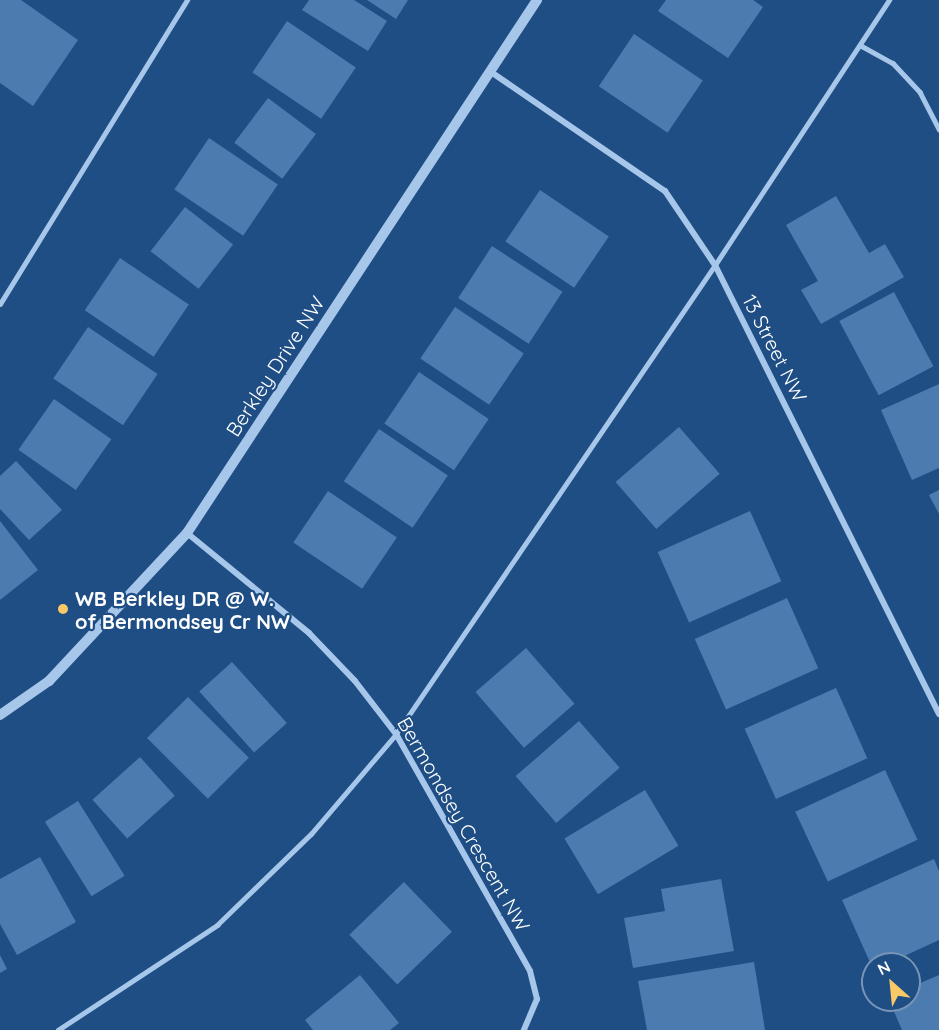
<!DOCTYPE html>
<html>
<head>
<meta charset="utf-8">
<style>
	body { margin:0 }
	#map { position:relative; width:939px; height:1030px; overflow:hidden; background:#1f4e85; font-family:Quicksand,sans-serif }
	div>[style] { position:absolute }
	.building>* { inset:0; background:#4b7baf; transform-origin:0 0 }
	.service>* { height:4.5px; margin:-2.25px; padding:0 2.25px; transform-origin:2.25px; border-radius:2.25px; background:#a7c7ea }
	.minor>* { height:6px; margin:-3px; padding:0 3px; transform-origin:3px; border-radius:3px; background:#a7c7ea }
	.tertiary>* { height:10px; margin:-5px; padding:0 5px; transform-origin:5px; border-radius:5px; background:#a7c7ea }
	.dots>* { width:16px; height:16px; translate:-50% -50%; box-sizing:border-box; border:3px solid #1f4e85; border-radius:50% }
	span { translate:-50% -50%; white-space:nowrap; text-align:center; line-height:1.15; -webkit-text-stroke:4.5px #1f4e85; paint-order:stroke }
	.street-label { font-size:20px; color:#fff }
	.poi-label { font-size:20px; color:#fff; font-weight:700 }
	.left { translate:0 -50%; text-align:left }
	.north { position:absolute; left:861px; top:952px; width:60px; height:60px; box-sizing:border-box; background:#1f4e85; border:2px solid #7995b6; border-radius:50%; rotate:333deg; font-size:16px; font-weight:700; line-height:24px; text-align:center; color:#fff }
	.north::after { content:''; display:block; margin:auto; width:21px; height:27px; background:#f8c966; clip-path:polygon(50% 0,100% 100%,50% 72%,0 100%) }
</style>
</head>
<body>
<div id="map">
	<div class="building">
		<i style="clip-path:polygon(0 0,21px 0,78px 40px,33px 106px,0 83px)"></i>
		<i style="clip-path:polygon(309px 0,354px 0,387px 21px,368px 51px,302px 10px)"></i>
		<i style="clip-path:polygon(367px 0,408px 0,396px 19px)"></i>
		<i style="clip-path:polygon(666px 0,753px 0,763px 7px,728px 58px,658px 11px)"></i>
		<i style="left:287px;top:21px;width:83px;height:62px;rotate:34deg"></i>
		<i style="left:634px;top:34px;width:83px;height:63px;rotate:34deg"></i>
		<i style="left:268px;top:98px;width:60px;height:56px;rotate:37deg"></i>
		<i style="left:209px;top:138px;width:83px;height:62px;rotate:34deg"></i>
		<i style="left:540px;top:190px;width:83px;height:62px;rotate:34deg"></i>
		<i style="clip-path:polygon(836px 196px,869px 253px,885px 244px,904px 277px,821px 324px,801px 290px,818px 281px,786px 225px)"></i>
		<i style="left:185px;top:207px;width:61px;height:56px;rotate:38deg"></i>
		<i style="left:492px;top:246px;width:84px;height:62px;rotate:33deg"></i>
		<i style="left:120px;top:258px;width:83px;height:63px;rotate:34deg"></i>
		<i style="left:894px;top:292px;width:84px;height:62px;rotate:62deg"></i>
		<i style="left:455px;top:307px;width:83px;height:62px;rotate:34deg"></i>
		<i style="left:88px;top:327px;width:84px;height:62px;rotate:34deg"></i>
		<i style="left:419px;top:372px;width:84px;height:62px;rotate:34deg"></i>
		<i style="clip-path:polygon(939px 384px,939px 468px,912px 480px,881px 410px)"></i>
		<i style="left:54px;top:399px;width:70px;height:62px;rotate:35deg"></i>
		<i style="left:679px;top:427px;width:62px;height:84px;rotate:49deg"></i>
		<i style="left:379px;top:429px;width:83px;height:63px;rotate:34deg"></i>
		<i style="clip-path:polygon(16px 461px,62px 510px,29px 540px,0 509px,0 476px)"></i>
		<i style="clip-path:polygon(939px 490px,939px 514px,929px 495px)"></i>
		<i style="left:328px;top:491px;width:83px;height:62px;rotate:34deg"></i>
		<i style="left:750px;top:511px;width:77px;height:101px;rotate:66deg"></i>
		<i style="clip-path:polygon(0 521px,38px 570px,0 600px)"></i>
		<i style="left:787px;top:598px;width:77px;height:101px;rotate:66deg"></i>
		<i style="left:526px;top:648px;width:74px;height:67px;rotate:49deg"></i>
		<i style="left:232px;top:662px;width:82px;height:44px;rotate:48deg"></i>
		<i style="left:836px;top:688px;width:77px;height:100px;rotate:66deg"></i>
		<i style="left:188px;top:697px;width:86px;height:58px;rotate:45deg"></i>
		<i style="left:579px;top:721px;width:62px;height:84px;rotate:49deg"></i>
		<i style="left:140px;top:757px;width:52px;height:64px;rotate:48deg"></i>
		<i style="left:885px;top:770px;width:77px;height:99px;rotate:65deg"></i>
		<i style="left:645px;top:790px;width:65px;height:94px;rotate:59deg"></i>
		<i style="left:78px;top:801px;width:88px;height:39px;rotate:58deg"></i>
		<i style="clip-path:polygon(40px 857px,76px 922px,17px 955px,0 924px,0 879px)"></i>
		<i style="clip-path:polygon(934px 859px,939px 871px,939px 940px,887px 964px,873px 964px,873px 969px,842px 900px)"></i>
		<i style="clip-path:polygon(721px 879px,734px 951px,633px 968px,624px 918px,665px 911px,661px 889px)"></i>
		<i style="left:404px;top:882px;width:69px;height:76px;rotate:46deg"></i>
		<i style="clip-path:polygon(0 955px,7px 969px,0 973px)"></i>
		<i style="clip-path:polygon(754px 962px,765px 1030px,647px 1030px,638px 981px)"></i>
		<i style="clip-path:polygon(360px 975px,399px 1023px,390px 1030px,313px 1030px,305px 1020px)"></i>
		<i style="clip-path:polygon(939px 975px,939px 1030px,902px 1030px,889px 1000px,909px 1000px,909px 988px)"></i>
	</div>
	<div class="service">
		<i style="left:860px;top:45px;width:38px;rotate:29deg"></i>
		<i style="left:893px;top:63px;width:40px;rotate:47deg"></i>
		<i style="left:920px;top:92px;width:42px;rotate:62.8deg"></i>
		<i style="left:0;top:304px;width:357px;rotate:-58.4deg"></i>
		<i style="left:58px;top:1030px;width:191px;rotate:-33.4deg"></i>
		<i style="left:217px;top:925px;width:131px;rotate:-44.1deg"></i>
		<i style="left:311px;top:834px;width:131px;rotate:-49.6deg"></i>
		<i style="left:396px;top:734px;width:567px;rotate:-55.78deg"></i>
		<i style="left:715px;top:265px;width:317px;rotate:-56.7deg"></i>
	</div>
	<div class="minor">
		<i style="left:491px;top:72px;width:211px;rotate:34.4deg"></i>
		<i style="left:665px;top:191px;width:89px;rotate:56deg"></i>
		<i style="left:715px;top:265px;width:502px;rotate:63.49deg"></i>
		<i style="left:187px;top:533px;width:158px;rotate:39.3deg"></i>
		<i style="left:309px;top:633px;width:66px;rotate:46.2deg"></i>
		<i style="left:355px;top:681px;width:67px;rotate:52.3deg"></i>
		<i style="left:396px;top:734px;width:272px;rotate:60.5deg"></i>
		<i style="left:530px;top:971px;width:29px;rotate:76deg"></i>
		<i style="left:537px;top:999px;width:34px;rotate:113deg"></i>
	</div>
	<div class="tertiary">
		<i style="left:0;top:715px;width:60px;rotate:-34.8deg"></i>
		<i style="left:49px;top:681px;width:202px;rotate:-47deg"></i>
		<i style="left:187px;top:533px;width:638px;rotate:-56.71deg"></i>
	</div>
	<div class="dots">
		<i style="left:63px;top:609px;background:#f8c966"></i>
	</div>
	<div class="street-label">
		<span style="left:775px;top:348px;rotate:63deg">13 Street NW</span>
		<span style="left:275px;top:366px;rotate:-57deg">Berkley Drive NW</span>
		<span style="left:464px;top:824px;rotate:60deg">Bermondsey Crescent NW</span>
	</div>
	<div class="poi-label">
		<span class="left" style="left:75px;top:610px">WB Berkley DR @ W.<br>of Bermondsey Cr NW</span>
	</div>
	<div class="north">N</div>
</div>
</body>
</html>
